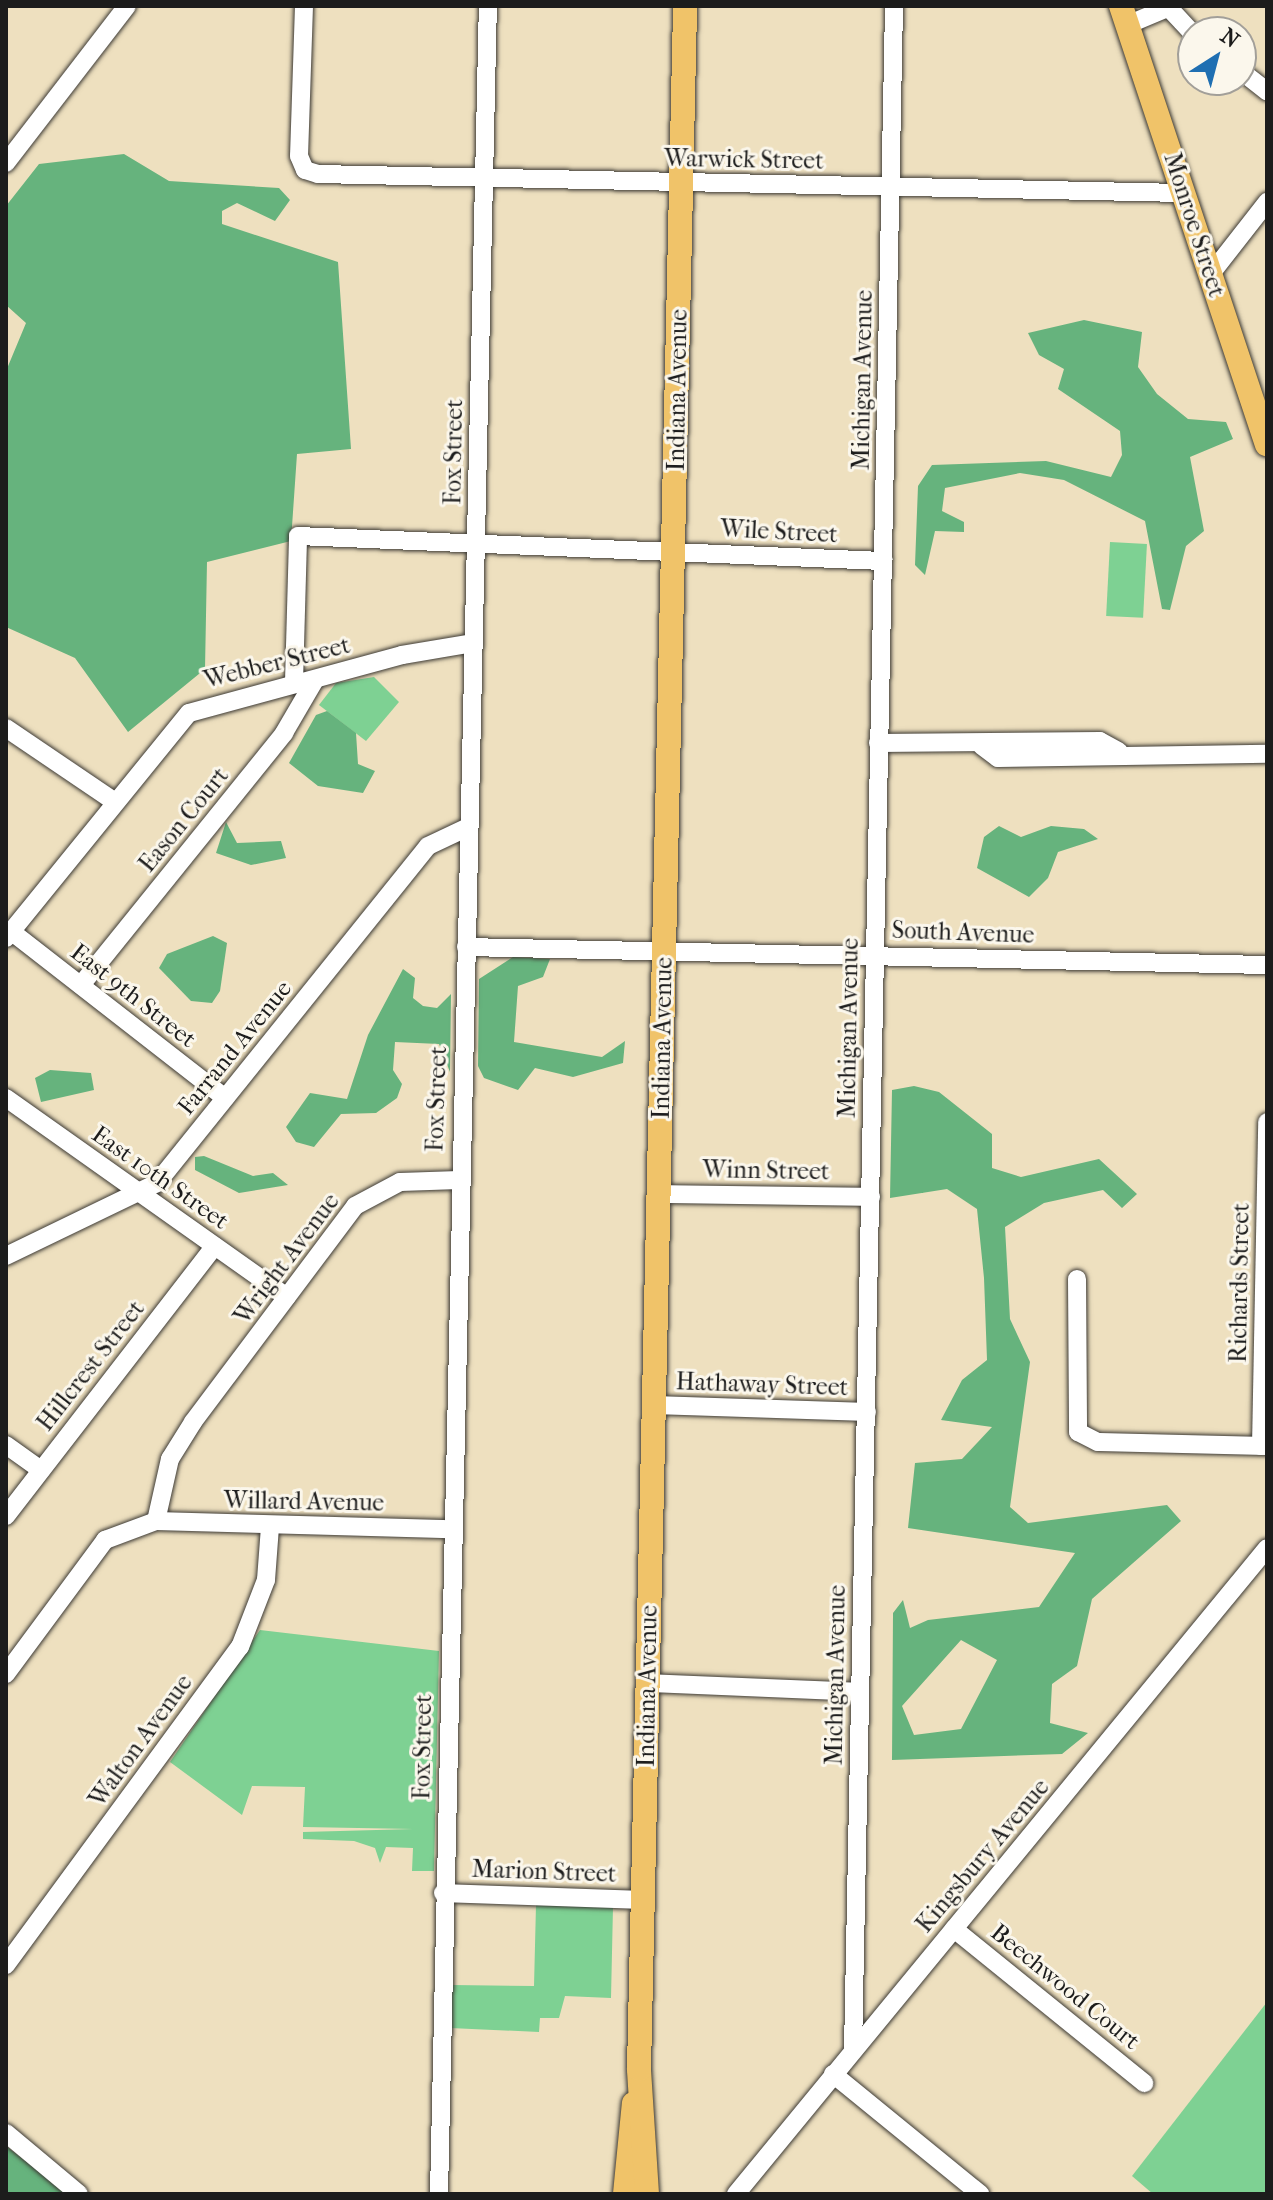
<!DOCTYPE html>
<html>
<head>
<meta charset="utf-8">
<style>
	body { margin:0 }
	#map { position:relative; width:1273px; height:2200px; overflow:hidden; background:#eee0bf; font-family:"IM FELL French Canon",serif }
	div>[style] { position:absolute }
	.green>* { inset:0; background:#7ed193; transform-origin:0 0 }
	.forest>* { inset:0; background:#66b37d }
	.roads { filter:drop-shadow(0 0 2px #3c3934) drop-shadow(0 0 2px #3c3934) }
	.minor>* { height:18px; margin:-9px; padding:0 9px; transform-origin:9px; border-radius:9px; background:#fff }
	.major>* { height:24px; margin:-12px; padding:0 12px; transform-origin:12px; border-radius:12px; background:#f0c369 }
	span { translate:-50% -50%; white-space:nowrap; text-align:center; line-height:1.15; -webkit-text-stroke:6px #fbf7ec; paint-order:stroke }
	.street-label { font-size:24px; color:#1c1c1c }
	.frame { position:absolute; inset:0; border:8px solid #1c1c1c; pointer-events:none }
	.north { position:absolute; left:1177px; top:16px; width:80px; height:80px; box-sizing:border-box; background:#fbf7ec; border:2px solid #a29f99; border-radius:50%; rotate:36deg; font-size:22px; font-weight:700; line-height:32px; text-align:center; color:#1c1c1c }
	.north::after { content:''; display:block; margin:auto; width:28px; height:36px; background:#1f6fb2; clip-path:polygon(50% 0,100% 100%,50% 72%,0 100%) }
</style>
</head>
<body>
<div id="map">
	<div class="green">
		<i style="left:1110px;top:542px;width:37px;height:74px;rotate:3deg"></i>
		<i style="clip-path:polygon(374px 677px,399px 702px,366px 741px,319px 705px,336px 683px)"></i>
		<i style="clip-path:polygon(260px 1630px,439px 1651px,434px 1871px,412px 1871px,413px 1848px,386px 1847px,380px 1863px,375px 1848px,354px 1841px,303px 1839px,303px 1832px,413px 1829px,303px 1827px,305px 1787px,252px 1786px,242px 1815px,170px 1762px)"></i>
		<i style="clip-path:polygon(536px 1905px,613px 1907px,611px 1998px,565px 1996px,559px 2018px,540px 2018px,539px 2032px,450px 2028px,452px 1985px,534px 1986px)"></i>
		<i style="clip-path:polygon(1267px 2002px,1267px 2194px,1153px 2194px,1132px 2176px)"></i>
	</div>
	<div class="forest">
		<i style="clip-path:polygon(124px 154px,169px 181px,279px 188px,290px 200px,275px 221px,237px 203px,222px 211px,222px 224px,338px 262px,351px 449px,297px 454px,291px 541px,207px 562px,205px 669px,128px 732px,75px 658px,6px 627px,6px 371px,26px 323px,6px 305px,6px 206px,39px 164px)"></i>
		<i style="clip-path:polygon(1084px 320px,1142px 332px,1138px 367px,1157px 394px,1188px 419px,1226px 422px,1233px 439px,1190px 457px,1204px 531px,1186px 546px,1170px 610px,1162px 609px,1145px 521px,1064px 480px,1020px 473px,945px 488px,942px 511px,964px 522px,964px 532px,935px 531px,925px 575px,915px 565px,918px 486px,932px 465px,1046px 461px,1111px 477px,1122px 455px,1120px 431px,1058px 389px,1064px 369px,1039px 355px,1028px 333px)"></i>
		<i style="clip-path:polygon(327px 711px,356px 733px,358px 764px,375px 771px,363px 793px,318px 786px,289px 763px,316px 715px)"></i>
		<i style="clip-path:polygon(226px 822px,237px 843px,281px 841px,286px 858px,251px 865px,216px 853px)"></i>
		<i style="clip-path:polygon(999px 826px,1021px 837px,1051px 826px,1084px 829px,1098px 839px,1058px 852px,1048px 878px,1029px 897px,977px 868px,984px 837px)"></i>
		<i style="clip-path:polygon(213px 936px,227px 943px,220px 991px,212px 1003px,191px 1001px,159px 968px,167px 954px)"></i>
		<i style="clip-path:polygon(513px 957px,550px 959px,543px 977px,518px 986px,514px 1042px,602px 1057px,625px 1041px,623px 1063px,573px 1077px,535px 1068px,518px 1090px,484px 1078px,478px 1066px,479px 979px)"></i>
		<i style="clip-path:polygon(403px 969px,415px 978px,413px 998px,423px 1006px,437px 1008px,451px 994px,450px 1072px,439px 1044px,395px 1042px,393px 1070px,402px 1084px,397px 1098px,376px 1113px,341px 1114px,314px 1147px,296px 1142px,286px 1127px,310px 1093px,347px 1099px,368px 1035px)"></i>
		<i style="clip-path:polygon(50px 1070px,91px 1073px,94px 1090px,41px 1102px,35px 1078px)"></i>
		<i style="clip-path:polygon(evenodd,914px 1086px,939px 1092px,992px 1134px,992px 1168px,1021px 1177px,1099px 1159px,1137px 1194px,1122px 1208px,1103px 1190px,1044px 1203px,1005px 1227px,1010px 1319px,1030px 1362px,1010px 1507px,1028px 1523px,1167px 1505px,1181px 1521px,1092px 1599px,1077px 1666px,1052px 1684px,1050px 1723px,1088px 1733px,1062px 1754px,892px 1760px,893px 1613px,903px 1600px,910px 1628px,928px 1620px,1039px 1607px,1075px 1553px,908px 1528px,915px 1463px,962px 1459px,992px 1427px,941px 1420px,962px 1380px,987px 1360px,984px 1278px,977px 1209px,947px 1189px,890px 1198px,892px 1090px,914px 1086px,961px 1640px,997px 1660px,961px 1729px,914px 1735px,902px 1706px,961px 1640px)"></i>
		<i style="clip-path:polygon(204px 1156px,253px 1176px,273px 1173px,288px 1185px,239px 1193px,195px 1170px,195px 1157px)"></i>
		<i style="clip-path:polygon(6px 2146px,58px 2186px,67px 2194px,6px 2194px)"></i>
	</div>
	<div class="roads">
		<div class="minor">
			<i style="left:304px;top:6px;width:150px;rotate:91.9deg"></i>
			<i style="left:299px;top:156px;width:15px;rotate:67deg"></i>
			<i style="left:305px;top:170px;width:14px;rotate:17deg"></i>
			<i style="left:318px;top:174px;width:865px;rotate:1.26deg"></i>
			<i style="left:1169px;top:8px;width:35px;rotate:47deg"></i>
			<i style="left:1127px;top:25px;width:49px;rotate:-22.9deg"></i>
			<i style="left:1241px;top:71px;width:33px;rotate:38deg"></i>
			<i style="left:6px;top:163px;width:198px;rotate:-52.4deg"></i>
			<i style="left:1210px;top:275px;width:93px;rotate:-52deg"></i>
			<i style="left:294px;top:682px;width:146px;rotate:-88.4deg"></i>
			<i style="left:298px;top:536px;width:586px;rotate:2.45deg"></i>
			<i style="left:6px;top:728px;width:130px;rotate:34.1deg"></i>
			<i style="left:878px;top:743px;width:222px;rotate:-0.5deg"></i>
			<i style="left:1100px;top:741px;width:21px;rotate:29deg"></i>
			<i style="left:982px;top:746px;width:20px;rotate:37deg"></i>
			<i style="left:998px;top:758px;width:269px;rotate:-0.9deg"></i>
			<i style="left:12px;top:932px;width:270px;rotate:37.9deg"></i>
			<i style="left:6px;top:938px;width:290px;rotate:-50.9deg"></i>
			<i style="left:189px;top:713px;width:221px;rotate:-15.2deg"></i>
			<i style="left:402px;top:655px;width:73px;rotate:-9.5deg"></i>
			<i style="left:466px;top:947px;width:801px;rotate:1.29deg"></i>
			<i style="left:81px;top:985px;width:324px;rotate:-51.1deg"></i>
			<i style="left:284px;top:733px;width:61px;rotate:-59.7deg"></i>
			<i style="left:6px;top:1098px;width:344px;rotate:35.3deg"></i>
			<i style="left:660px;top:1194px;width:211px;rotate:0.8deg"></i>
			<i style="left:6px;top:1256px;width:168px;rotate:-25.8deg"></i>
			<i style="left:157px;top:1183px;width:432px;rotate:-51.2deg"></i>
			<i style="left:428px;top:846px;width:44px;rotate:-25.4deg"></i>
			<i style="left:1077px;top:1279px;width:153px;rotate:89.6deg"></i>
			<i style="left:1078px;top:1432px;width:22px;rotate:27deg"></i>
			<i style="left:1098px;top:1442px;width:169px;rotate:1.4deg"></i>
			<i style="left:655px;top:1405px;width:212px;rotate:1.9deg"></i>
			<i style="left:6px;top:1445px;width:43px;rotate:35.5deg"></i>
			<i style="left:1261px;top:1446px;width:324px;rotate:-88.9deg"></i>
			<i style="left:6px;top:1516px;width:341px;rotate:-52.3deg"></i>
			<i style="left:156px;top:1521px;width:295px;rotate:1.6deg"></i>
			<i style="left:6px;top:1674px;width:167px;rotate:-53.5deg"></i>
			<i style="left:105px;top:1540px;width:54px;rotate:-20.4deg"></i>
			<i style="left:156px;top:1521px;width:64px;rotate:-77.3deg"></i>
			<i style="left:170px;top:1459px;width:44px;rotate:-58.1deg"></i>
			<i style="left:193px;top:1422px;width:270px;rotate:-53.1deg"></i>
			<i style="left:355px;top:1206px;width:51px;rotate:-28.1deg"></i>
			<i style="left:400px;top:1182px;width:59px;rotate:-1.9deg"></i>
			<i style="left:648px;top:1683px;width:212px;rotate:2.4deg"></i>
			<i style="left:443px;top:1893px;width:199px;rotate:2deg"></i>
			<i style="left:954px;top:1929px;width:245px;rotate:39deg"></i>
			<i style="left:6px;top:1965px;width:395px;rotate:-53.7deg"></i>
			<i style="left:240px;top:1647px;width:72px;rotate:-68.8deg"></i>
			<i style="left:266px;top:1580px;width:53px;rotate:-85.7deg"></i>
			<i style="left:853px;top:2050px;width:2044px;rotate:-88.85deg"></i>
			<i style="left:833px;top:2074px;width:190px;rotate:39.2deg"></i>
			<i style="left:6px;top:2133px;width:95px;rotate:39.9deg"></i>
			<i style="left:439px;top:2194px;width:2189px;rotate:-88.72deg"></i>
			<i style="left:736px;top:2194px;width:836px;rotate:-50.58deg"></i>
		</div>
		<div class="major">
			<i style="left:1121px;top:6px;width:462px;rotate:71.6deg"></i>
			<i style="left:625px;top:2194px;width:91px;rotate:-84.4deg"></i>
			<i style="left:647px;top:2194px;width:125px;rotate:-93.7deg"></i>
			<i style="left:639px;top:2069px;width:2064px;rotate:-88.72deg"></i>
		</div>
	</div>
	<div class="street-label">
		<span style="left:744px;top:160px;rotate:1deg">Warwick Street</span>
		<span style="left:1194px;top:225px;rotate:72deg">Monroe Street</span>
		<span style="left:863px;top:380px;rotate:-89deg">Michigan Avenue</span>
		<span style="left:678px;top:390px;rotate:-89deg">Indiana Avenue</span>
		<span style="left:454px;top:452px;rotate:-89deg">Fox Street</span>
		<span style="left:779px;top:532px;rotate:3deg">Wile Street</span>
		<span style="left:277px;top:663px;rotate:-14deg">Webber Street</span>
		<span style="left:184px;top:820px;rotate:-51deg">Eason Court</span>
		<span style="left:963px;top:933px;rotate:2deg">South Avenue</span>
		<span style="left:133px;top:996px;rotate:38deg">East 9th Street</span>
		<span style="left:849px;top:1028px;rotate:-89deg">Michigan Avenue</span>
		<span style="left:663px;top:1038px;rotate:-89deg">Indiana Avenue</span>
		<span style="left:235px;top:1048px;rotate:-51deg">Farrand Avenue</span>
		<span style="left:437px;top:1099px;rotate:-88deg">Fox Street</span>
		<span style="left:766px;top:1171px;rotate:1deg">Winn Street</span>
		<span style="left:160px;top:1178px;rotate:35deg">East 10th Street</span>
		<span style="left:287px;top:1259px;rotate:-53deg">Wright Avenue</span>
		<span style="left:1240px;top:1283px;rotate:-89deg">Richards Street</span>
		<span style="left:91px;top:1366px;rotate:-52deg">Hillcrest Street</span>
		<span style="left:762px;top:1385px;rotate:2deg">Hathaway Street</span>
		<span style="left:304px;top:1502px;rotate:1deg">Willard Avenue</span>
		<span style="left:836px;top:1675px;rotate:-89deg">Michigan Avenue</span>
		<span style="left:648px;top:1686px;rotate:-89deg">Indiana Avenue</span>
		<span style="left:141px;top:1741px;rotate:-54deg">Walton Avenue</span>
		<span style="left:423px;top:1747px;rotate:-89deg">Fox Street</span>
		<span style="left:983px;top:1856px;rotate:-50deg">Kingsbury Avenue</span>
		<span style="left:544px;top:1872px;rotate:2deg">Marion Street</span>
		<span style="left:1065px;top:1987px;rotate:39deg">Beechwood Court</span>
	</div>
	<div class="frame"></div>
	<div class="north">N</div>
</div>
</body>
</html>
